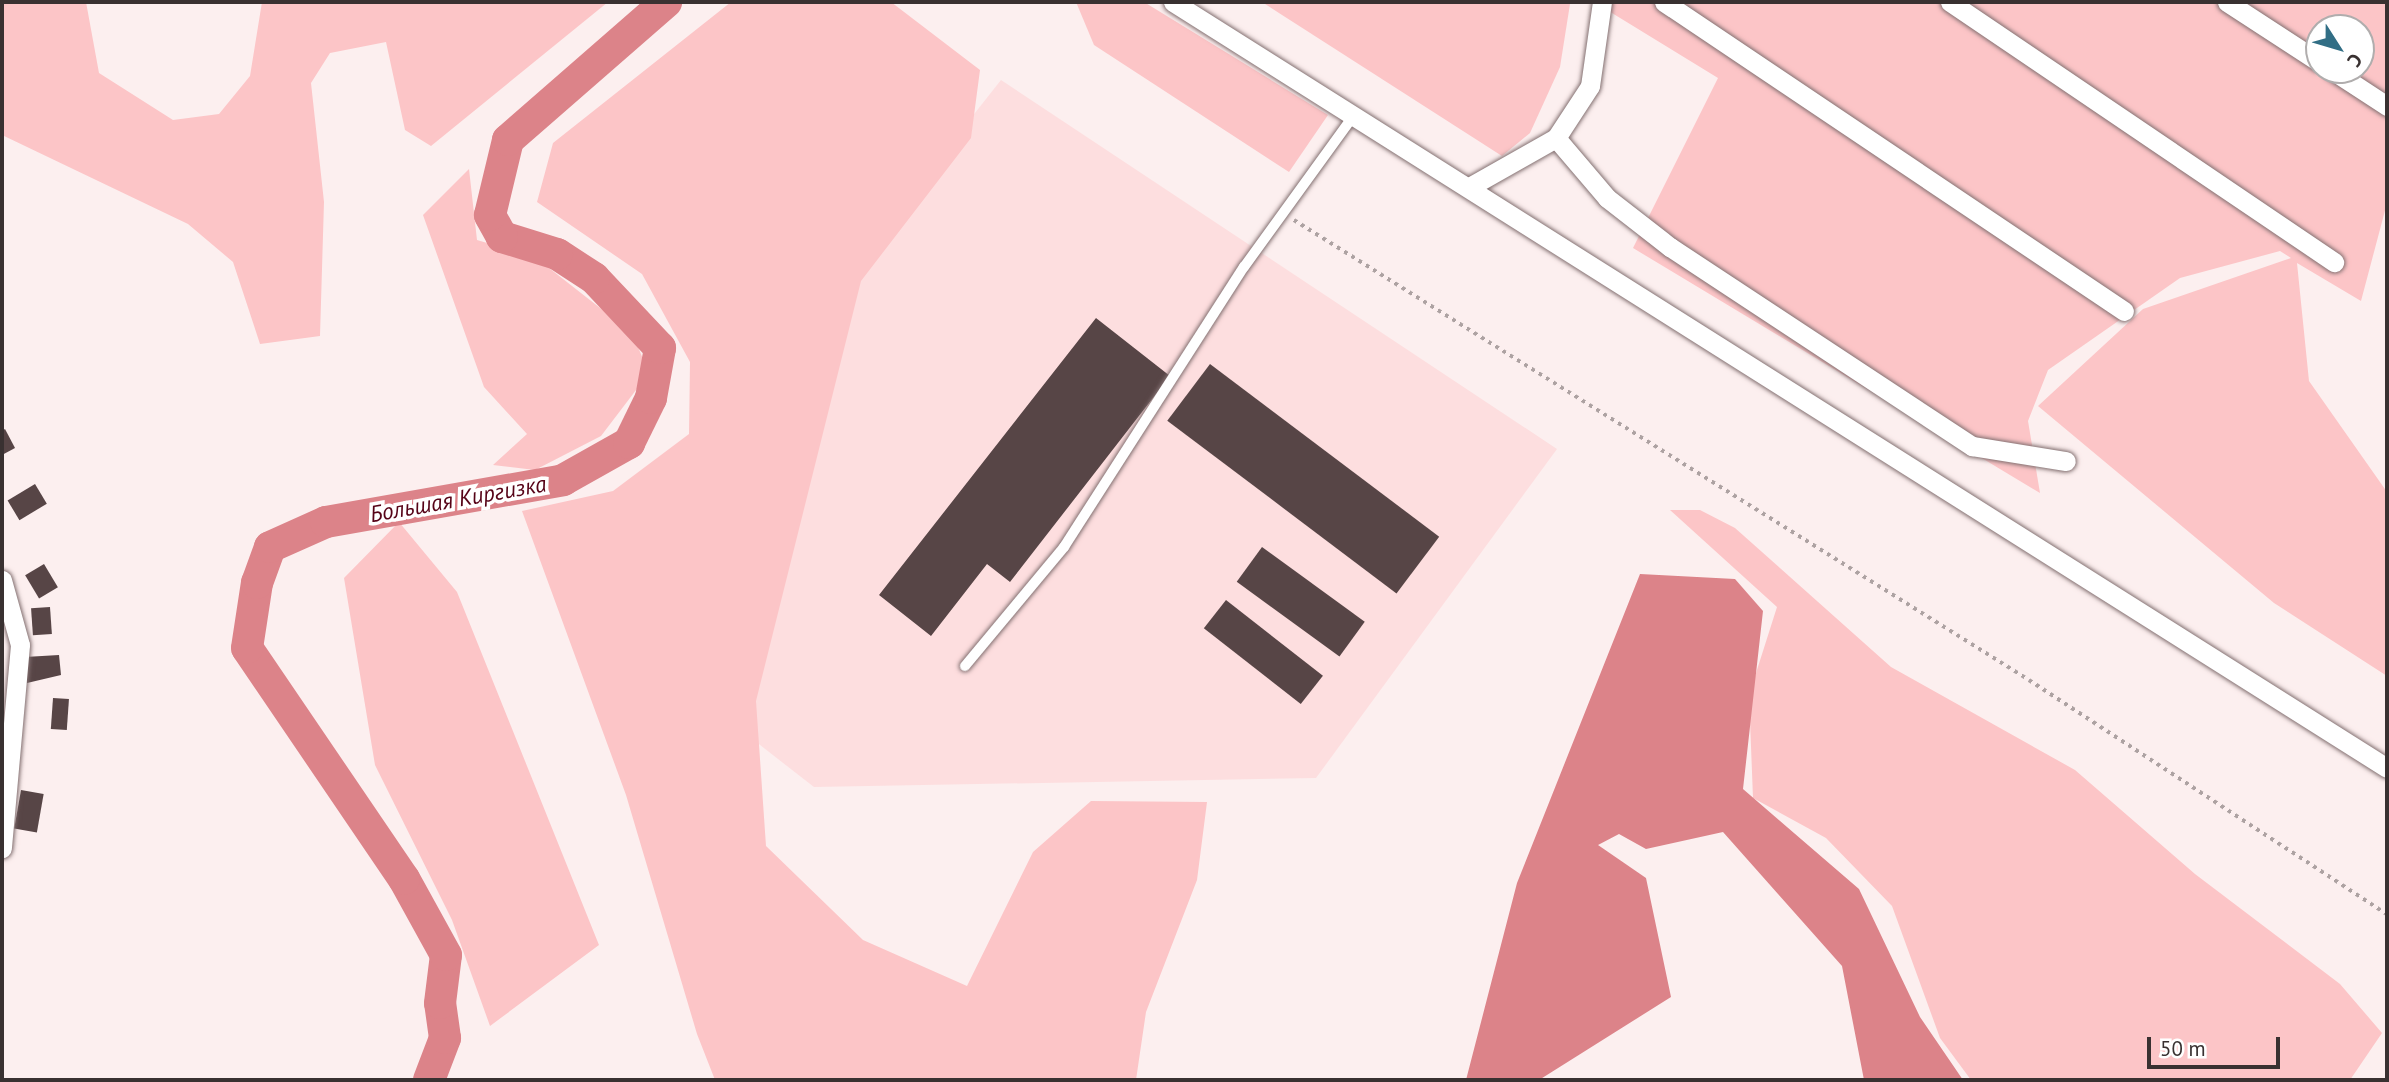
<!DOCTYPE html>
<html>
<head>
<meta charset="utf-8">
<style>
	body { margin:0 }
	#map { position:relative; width:2389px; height:1082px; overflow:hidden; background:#fcefef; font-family:"PT Sans",sans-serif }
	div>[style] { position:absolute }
	.built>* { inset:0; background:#fddedf }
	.green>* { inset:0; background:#fcc5c7 }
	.water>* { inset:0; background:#dc8389 }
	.river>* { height:32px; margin:-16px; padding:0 16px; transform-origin:16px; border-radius:16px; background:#dc8389 }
	.building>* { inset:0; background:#574546; transform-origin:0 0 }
	.path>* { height:3.5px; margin-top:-1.75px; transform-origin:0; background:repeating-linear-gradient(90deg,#ada2a2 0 3.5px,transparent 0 8.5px) }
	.roads { filter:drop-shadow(0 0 2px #837071) drop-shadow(0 0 2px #837071) }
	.lane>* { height:10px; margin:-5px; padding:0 5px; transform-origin:5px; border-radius:5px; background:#fff }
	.street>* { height:19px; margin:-9.5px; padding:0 9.5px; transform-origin:9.5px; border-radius:9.5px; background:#fff }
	span { translate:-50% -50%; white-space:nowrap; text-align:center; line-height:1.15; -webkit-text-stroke:7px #fff; paint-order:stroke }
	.water-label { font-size:23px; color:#560317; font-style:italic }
	.frame { position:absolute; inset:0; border:4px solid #393131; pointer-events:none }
	.north { position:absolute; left:2305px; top:14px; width:70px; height:70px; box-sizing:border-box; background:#fff; border:2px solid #b0adad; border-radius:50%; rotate:127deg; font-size:19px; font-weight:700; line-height:28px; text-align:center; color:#393131 }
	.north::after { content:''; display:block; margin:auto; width:24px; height:32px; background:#316e85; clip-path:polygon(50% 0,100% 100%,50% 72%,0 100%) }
	.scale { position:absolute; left:2147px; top:1037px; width:133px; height:32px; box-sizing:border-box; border:4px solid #393131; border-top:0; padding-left:9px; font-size:21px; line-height:24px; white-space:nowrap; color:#393131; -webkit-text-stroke:5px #fff; paint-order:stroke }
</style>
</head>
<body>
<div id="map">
	<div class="built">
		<i style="clip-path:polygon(1001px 80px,1557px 449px,1316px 778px,814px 787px,688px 689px,855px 265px)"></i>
	</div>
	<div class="green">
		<i style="clip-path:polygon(2px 2px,86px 2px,99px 73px,173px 120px,219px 114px,250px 76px,262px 2px,608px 2px,431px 146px,405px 130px,386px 42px,330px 53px,311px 83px,324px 202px,320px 336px,260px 344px,233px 262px,188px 224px,2px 135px)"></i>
		<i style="clip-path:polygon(731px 2px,891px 2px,980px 70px,971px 138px,861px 281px,756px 701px,766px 846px,863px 940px,967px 986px,1033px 852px,1091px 801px,1207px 802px,1197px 880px,1146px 1012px,1136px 1080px,715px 1080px,697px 1034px,626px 795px,522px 511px,613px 491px,689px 434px,690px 362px,642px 274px,537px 202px,553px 143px)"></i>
		<i style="clip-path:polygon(1076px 2px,1144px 2px,1328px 115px,1289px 172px,1094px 45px)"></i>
		<i style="clip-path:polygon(1262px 2px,1567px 2px,1570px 4px,1560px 67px,1530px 133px,1502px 156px)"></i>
		<i style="clip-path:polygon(evenodd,1594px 2px,2387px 2px,2387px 203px,2361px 301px,2297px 263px,2309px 381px,2387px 492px,2387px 676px,2274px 603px,2038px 406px,2143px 309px,2291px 258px,2280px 251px,2180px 278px,2048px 370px,2028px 421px,2040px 493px,1633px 248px,1718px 78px,1594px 2px,2319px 28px,2361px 28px,2361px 70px,2319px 70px,2319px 28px)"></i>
		<i style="clip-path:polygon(469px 169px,477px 240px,535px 257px,632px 333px,649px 373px,601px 436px,535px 470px,493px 465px,527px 434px,484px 387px,423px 215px)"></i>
		<i style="clip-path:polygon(1670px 510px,1700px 510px,1735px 528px,1891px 667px,2075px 770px,2195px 874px,2340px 984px,2382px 1033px,2350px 1080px,1971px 1080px,1940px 1038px,1892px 906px,1826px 838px,1753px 798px,1749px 695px,1777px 607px)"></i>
		<i style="clip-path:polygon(399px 522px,457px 592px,599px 945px,490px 1026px,452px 920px,375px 765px,344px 578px)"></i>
	</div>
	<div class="water">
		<i style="clip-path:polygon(1640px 574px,1735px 579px,1763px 611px,1743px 789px,1859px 889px,1920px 1017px,1963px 1080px,1864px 1080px,1842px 966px,1723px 832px,1646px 849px,1619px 834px,1598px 845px,1646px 878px,1671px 997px,1539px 1080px,1466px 1080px,1517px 883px)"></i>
	</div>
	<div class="river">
		<i style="left:429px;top:1080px;width:45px;rotate:-69.1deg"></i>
		<i style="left:445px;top:1038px;width:35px;rotate:-98deg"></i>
		<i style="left:440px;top:1003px;width:48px;rotate:-82.9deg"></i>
		<i style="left:446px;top:955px;width:87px;rotate:-118.9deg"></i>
		<i style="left:404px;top:879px;width:279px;rotate:-124.2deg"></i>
		<i style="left:247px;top:648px;width:66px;rotate:-81.3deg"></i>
		<i style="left:257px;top:583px;width:38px;rotate:-70deg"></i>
		<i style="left:270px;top:547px;width:61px;rotate:-24.1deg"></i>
		<i style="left:326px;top:522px;width:241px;rotate:-10deg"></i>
		<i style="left:563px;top:480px;width:76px;rotate:-29.3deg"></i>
		<i style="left:629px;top:443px;width:50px;rotate:-63.9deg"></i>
		<i style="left:651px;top:398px;width:51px;rotate:-79.8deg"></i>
		<i style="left:660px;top:348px;width:96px;rotate:-133.3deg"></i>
		<i style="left:594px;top:278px;width:44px;rotate:-147deg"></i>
		<i style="left:557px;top:254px;width:58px;rotate:-162.8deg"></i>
		<i style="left:502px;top:237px;width:25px;rotate:-119deg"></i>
		<i style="left:490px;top:215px;width:77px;rotate:-76.5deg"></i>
		<i style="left:508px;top:140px;width:210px;rotate:-41.1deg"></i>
	</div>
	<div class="building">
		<i style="clip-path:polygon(1096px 318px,1170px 376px,1010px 582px,987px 564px,931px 636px,879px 595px)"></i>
		<i style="left:1210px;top:364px;width:287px;height:71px;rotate:37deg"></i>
		<i style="clip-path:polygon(5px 429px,15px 448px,2px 455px,2px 431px)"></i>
		<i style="left:35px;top:484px;width:23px;height:32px;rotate:59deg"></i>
		<i style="left:1262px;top:547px;width:127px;height:43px;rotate:36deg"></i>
		<i style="left:44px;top:564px;width:27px;height:22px;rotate:59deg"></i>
		<i style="left:1226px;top:600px;width:123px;height:36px;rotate:38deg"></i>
		<i style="left:50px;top:607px;width:27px;height:19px;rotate:86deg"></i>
		<i style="clip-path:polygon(59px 655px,61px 675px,27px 683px,25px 657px)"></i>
		<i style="left:53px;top:698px;width:16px;height:31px;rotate:4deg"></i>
		<i style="left:21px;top:790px;width:23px;height:39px;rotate:10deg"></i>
	</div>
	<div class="path">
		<i style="left:1294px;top:220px;width:867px;rotate:32.04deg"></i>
		<i style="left:2029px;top:680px;width:428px;rotate:33.2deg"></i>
	</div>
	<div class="roads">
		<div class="lane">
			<i style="left:965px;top:666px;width:155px;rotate:-50.2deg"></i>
			<i style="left:1064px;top:547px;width:333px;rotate:-57.3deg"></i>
			<i style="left:1244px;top:267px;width:188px;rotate:-54.1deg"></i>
		</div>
		<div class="street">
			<i style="left:1173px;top:2px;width:1435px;rotate:32.25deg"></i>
			<i style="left:1664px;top:2px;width:554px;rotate:33.89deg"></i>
			<i style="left:1950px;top:2px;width:464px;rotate:34.1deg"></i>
			<i style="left:2227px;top:2px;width:110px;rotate:33.1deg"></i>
			<i style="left:2332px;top:70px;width:66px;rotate:33.2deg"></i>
			<i style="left:1556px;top:138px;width:79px;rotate:49.6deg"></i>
			<i style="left:1607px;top:198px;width:80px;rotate:37.9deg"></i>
			<i style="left:1670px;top:247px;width:362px;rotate:33.4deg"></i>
			<i style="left:1972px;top:446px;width:95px;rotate:9.1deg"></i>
			<i style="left:1471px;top:186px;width:98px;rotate:-29.5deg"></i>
			<i style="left:1556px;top:138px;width:62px;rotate:-56.8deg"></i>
			<i style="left:1590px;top:86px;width:85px;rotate:-81.9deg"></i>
			<i style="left:2px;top:580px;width:67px;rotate:74.5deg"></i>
			<i style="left:20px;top:645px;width:204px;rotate:95.1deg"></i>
		</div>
	</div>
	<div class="water-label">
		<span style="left:458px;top:499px;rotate:-10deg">Большая Киргизка</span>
	</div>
	<div class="frame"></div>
	<div class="north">С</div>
	<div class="scale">50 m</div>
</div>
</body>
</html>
